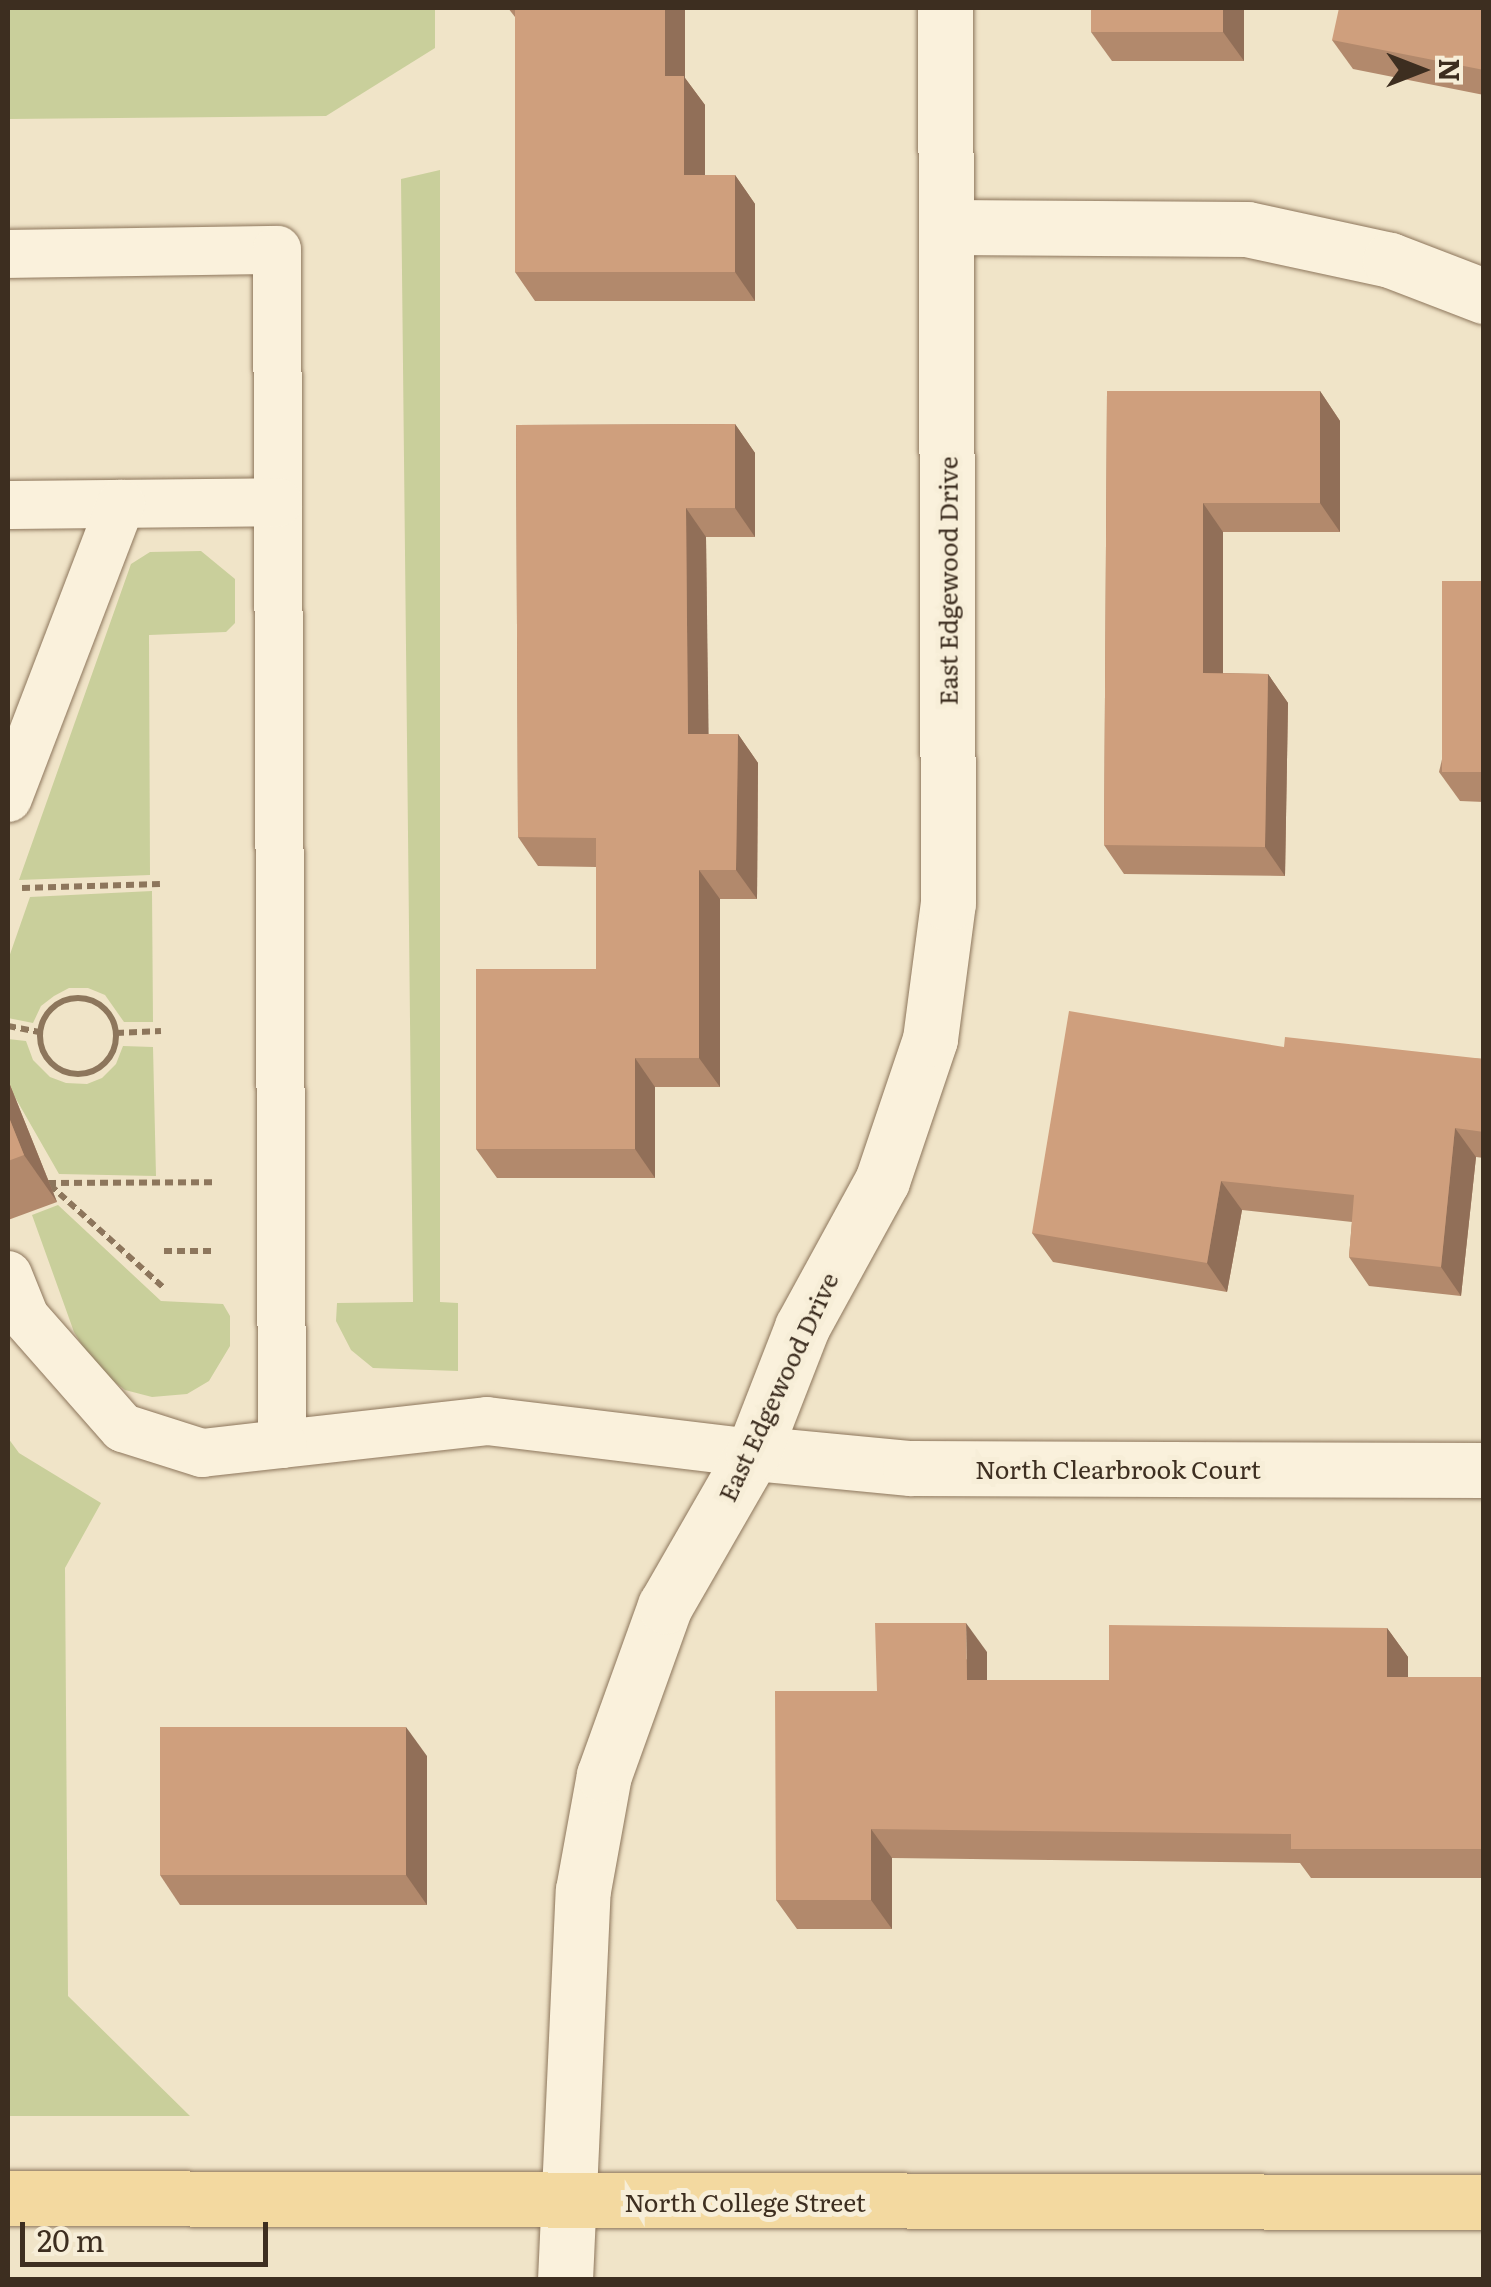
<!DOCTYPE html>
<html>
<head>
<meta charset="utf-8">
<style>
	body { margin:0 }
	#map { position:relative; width:1491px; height:2287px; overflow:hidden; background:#f0e4c8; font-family:Literata,serif }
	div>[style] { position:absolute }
	.green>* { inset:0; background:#c9cf9b }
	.path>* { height:6px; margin-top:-3px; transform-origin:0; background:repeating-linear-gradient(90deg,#8d765c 0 8px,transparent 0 13px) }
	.path>.ring { margin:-3px; padding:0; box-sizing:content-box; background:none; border:6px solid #8d765c; border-radius:50% }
	.roads { filter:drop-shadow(0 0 2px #8d765c) drop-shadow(0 0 2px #8d765c) }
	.lane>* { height:48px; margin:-24px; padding:0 24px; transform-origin:24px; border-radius:24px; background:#faf1dc }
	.street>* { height:55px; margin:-27.5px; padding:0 27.5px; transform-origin:27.5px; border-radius:27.5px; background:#faf1dc }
	.primary>* { height:55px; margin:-27.5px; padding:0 27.5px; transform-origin:27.5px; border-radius:27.5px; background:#f3d9a0 }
	.wall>* { inset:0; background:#b2896c }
	.shaded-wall>* { inset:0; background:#916f58 }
	.building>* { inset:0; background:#cf9f7d; transform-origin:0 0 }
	span { translate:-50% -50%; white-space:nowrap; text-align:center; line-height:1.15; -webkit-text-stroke:10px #f7eed8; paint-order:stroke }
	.street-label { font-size:25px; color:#3d2e20 }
	.frame { position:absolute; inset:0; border:10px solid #3d2e20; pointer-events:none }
	.north { position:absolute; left:1371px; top:20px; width:100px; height:100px; -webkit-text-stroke:8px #f7eed8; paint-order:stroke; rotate:90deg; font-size:28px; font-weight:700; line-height:40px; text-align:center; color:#3d2e20 }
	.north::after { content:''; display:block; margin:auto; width:35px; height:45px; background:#3d2e20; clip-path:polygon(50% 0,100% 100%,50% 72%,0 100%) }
	.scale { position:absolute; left:20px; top:2222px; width:248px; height:45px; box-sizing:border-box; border:5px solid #3d2e20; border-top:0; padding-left:12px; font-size:30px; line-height:35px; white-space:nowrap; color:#3d2e20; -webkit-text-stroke:8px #f7eed8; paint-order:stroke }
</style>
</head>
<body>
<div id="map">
	<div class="green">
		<i style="clip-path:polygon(8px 8px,435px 8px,435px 48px,326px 116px,8px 119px)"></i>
		<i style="clip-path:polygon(440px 170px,440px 1302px,458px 1303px,458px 1371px,373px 1368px,351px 1350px,336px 1321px,337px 1303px,413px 1302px,401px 179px)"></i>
		<i style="clip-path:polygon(201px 551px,235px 579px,235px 623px,226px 632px,149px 635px,150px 875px,19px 880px,131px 564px,150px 552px)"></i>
		<i style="clip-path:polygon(152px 891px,153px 1022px,124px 1022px,105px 995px,88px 988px,69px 988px,54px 996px,41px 1006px,33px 1023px,8px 1018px,8px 960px,30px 897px)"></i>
		<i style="clip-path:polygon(8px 1039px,26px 1041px,33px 1060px,50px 1077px,66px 1083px,87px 1084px,102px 1078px,116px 1064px,123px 1046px,153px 1047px,156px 1176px,59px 1174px,8px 1085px)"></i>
		<i style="clip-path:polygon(58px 1205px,161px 1301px,223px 1304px,230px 1316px,230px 1346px,209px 1381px,187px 1394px,152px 1397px,125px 1390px,96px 1368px,74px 1332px,32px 1215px)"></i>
		<i style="clip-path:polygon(8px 1438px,19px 1453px,101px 1503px,65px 1568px,68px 1996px,190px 2116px,8px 2116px)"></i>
	</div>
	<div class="path">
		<i style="left:22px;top:888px;width:138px;rotate:-1.7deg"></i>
		<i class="ring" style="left:40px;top:998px;width:70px;height:70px"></i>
		<i style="left:8px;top:1026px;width:33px;rotate:11deg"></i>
		<i style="left:116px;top:1033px;width:45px;rotate:-2.5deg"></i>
		<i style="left:48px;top:1183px;width:164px;rotate:-0.3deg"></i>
		<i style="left:50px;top:1185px;width:154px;rotate:42.1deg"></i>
		<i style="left:164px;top:1251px;width:49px"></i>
	</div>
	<div class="roads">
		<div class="lane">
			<i style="left:8px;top:254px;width:269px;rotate:-0.9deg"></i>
			<i style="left:277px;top:250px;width:1194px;rotate:89.76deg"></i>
			<i style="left:282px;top:1444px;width:206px;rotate:-6.4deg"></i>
			<i style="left:487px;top:1421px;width:268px;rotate:6.9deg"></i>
			<i style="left:8px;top:505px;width:270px;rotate:-0.6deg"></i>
			<i style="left:8px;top:798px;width:315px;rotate:-69deg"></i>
			<i style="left:8px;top:1275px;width:45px;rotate:68deg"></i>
			<i style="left:25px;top:1317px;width:148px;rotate:48.6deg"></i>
			<i style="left:123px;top:1428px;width:83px;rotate:17.6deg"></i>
			<i style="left:202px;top:1453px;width:81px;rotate:-6.4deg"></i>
		</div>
		<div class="street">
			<i style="left:948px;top:227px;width:299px;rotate:0.4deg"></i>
			<i style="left:1247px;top:229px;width:146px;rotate:12.2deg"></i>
			<i style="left:1390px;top:260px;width:101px;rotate:21deg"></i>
			<i style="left:753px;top:1453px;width:158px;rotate:5.5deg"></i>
			<i style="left:910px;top:1468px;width:574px;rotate:0.2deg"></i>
			<i style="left:565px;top:2280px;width:390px;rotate:-87.4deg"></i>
			<i style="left:583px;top:1890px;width:117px;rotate:-79.7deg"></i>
			<i style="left:604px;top:1775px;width:180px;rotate:-70.2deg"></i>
			<i style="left:665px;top:1606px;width:177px;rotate:-60.1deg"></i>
			<i style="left:753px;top:1453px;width:135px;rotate:-68.7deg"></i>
			<i style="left:802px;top:1327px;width:166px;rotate:-61.3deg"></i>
			<i style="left:882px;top:1181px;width:150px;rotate:-71.3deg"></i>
			<i style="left:930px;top:1039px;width:137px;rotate:-82.5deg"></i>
			<i style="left:948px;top:903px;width:895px;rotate:-90.19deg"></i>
		</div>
		<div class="primary">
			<i style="left:8px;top:2198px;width:1476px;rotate:0.16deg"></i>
		</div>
	</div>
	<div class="wall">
		<i style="clip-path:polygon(508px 8px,685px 8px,685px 78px,705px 105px,705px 175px,735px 175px,755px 204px,755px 301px,535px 301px,515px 272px,515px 17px)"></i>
		<i style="clip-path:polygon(1244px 8px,1244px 61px,1112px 61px,1091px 32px)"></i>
		<i style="clip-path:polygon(1484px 8px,1484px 95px,1353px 69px,1332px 40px)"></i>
		<i style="clip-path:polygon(1107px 391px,1320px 391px,1340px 421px,1340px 532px,1223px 532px,1223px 673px,1268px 674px,1288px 703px,1285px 876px,1124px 874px,1104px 845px)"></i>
		<i style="clip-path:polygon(735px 424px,755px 453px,755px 537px,706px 537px,708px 734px,738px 734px,758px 763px,757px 899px,720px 899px,720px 1087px,655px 1087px,655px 1178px,497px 1178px,476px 1149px,596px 969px,596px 867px,538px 866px,518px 837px,516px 425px)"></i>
		<i style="clip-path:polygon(1484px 581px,1484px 802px,1460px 801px,1439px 772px)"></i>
		<i style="clip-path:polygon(1284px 1047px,1484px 1059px,1484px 1158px,1476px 1157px,1461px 1296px,1369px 1286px,1349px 1257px,1352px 1222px,1242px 1210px,1227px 1292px,1053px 1262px,1032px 1233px)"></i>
		<i style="clip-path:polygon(8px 1080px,57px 1202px,8px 1220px)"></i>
		<i style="clip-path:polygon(1387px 1628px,1408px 1657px,1408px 1677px,1484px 1677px,1484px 1878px,1311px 1878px,1300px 1863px,892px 1858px,892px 1929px,797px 1929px,776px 1900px,877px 1691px,987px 1652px,987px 1680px,1109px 1680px)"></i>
		<i style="clip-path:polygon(427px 1756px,427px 1905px,180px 1905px,160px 1875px)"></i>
	</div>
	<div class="shaded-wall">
		<i style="clip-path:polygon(665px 8px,685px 8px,685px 78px,705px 105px,705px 204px,684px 175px,665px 76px)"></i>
		<i style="clip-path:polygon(1223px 8px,1244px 8px,1244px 61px,1223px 32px)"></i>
		<i style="clip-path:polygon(735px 175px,755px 204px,755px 301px,735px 272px)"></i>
		<i style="clip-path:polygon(1320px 391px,1340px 421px,1340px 532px,1320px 503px)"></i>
		<i style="clip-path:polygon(735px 424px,755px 453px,755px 537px,735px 508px)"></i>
		<i style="clip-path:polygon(1203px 503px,1223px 532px,1223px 702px,1203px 673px)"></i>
		<i style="clip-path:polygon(686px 508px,706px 537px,709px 763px,688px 734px)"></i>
		<i style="clip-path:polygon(1268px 674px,1288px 703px,1285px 876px,1265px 847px)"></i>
		<i style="clip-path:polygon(738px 734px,758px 763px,757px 899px,736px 870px)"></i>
		<i style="clip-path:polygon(699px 870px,720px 899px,720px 1087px,699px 1058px)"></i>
		<i style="clip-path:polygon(635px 1058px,655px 1087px,655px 1178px,635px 1149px)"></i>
		<i style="clip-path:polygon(8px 1080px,57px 1202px,24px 1155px,8px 1115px)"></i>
		<i style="clip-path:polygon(1455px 1128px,1476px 1157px,1461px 1296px,1441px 1267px)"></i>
		<i style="clip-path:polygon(1221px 1181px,1242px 1210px,1227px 1292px,1207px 1263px)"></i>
		<i style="clip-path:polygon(966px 1623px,987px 1652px,987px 1709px,967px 1680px)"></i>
		<i style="clip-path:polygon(1387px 1628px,1408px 1657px,1408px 1707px,1387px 1677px)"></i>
		<i style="clip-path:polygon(406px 1727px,427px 1756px,427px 1905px,406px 1875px)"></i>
		<i style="clip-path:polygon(871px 1829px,892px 1858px,892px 1929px,871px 1900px)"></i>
	</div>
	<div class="building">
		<i style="clip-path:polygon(515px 8px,665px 8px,665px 76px,684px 76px,684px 175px,735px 175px,735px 272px,515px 272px)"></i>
		<i style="left:1091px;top:8px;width:132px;height:24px"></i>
		<i style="clip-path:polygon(1339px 8px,1484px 8px,1484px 70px,1332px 40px)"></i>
		<i style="clip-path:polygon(1107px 391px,1320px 391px,1320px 503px,1203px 503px,1203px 673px,1268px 674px,1265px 847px,1104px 845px)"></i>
		<i style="clip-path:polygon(735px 424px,735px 508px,686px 508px,688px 734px,738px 734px,736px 870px,699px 870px,699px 1058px,635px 1058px,635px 1149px,476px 1149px,476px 969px,596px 969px,596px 838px,518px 837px,516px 425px)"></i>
		<i style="left:1442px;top:581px;width:42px;height:191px"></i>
		<i style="clip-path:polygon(1069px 1011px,1284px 1047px,1285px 1037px,1484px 1059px,1484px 1132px,1455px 1128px,1441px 1267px,1349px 1257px,1354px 1195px,1221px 1181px,1207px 1263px,1032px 1233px)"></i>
		<i style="clip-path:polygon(8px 1115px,24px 1155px,8px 1161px)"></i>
		<i style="clip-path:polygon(875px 1623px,966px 1623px,967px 1680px,1109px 1680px,1109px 1625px,1387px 1628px,1387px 1677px,1484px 1677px,1484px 1849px,1291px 1849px,1291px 1834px,871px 1829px,871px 1900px,776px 1900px,775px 1691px,877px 1691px)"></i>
		<i style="left:160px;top:1727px;width:246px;height:148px"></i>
	</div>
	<div class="street-label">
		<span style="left:948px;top:581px;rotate:-90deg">East Edgewood Drive</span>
		<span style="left:778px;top:1387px;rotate:-65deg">East Edgewood Drive</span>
		<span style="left:1118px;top:1469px">North Clearbrook Court</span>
		<span style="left:745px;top:2202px">North College Street</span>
	</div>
	<div class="frame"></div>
	<div class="north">N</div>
	<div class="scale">20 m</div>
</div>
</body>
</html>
